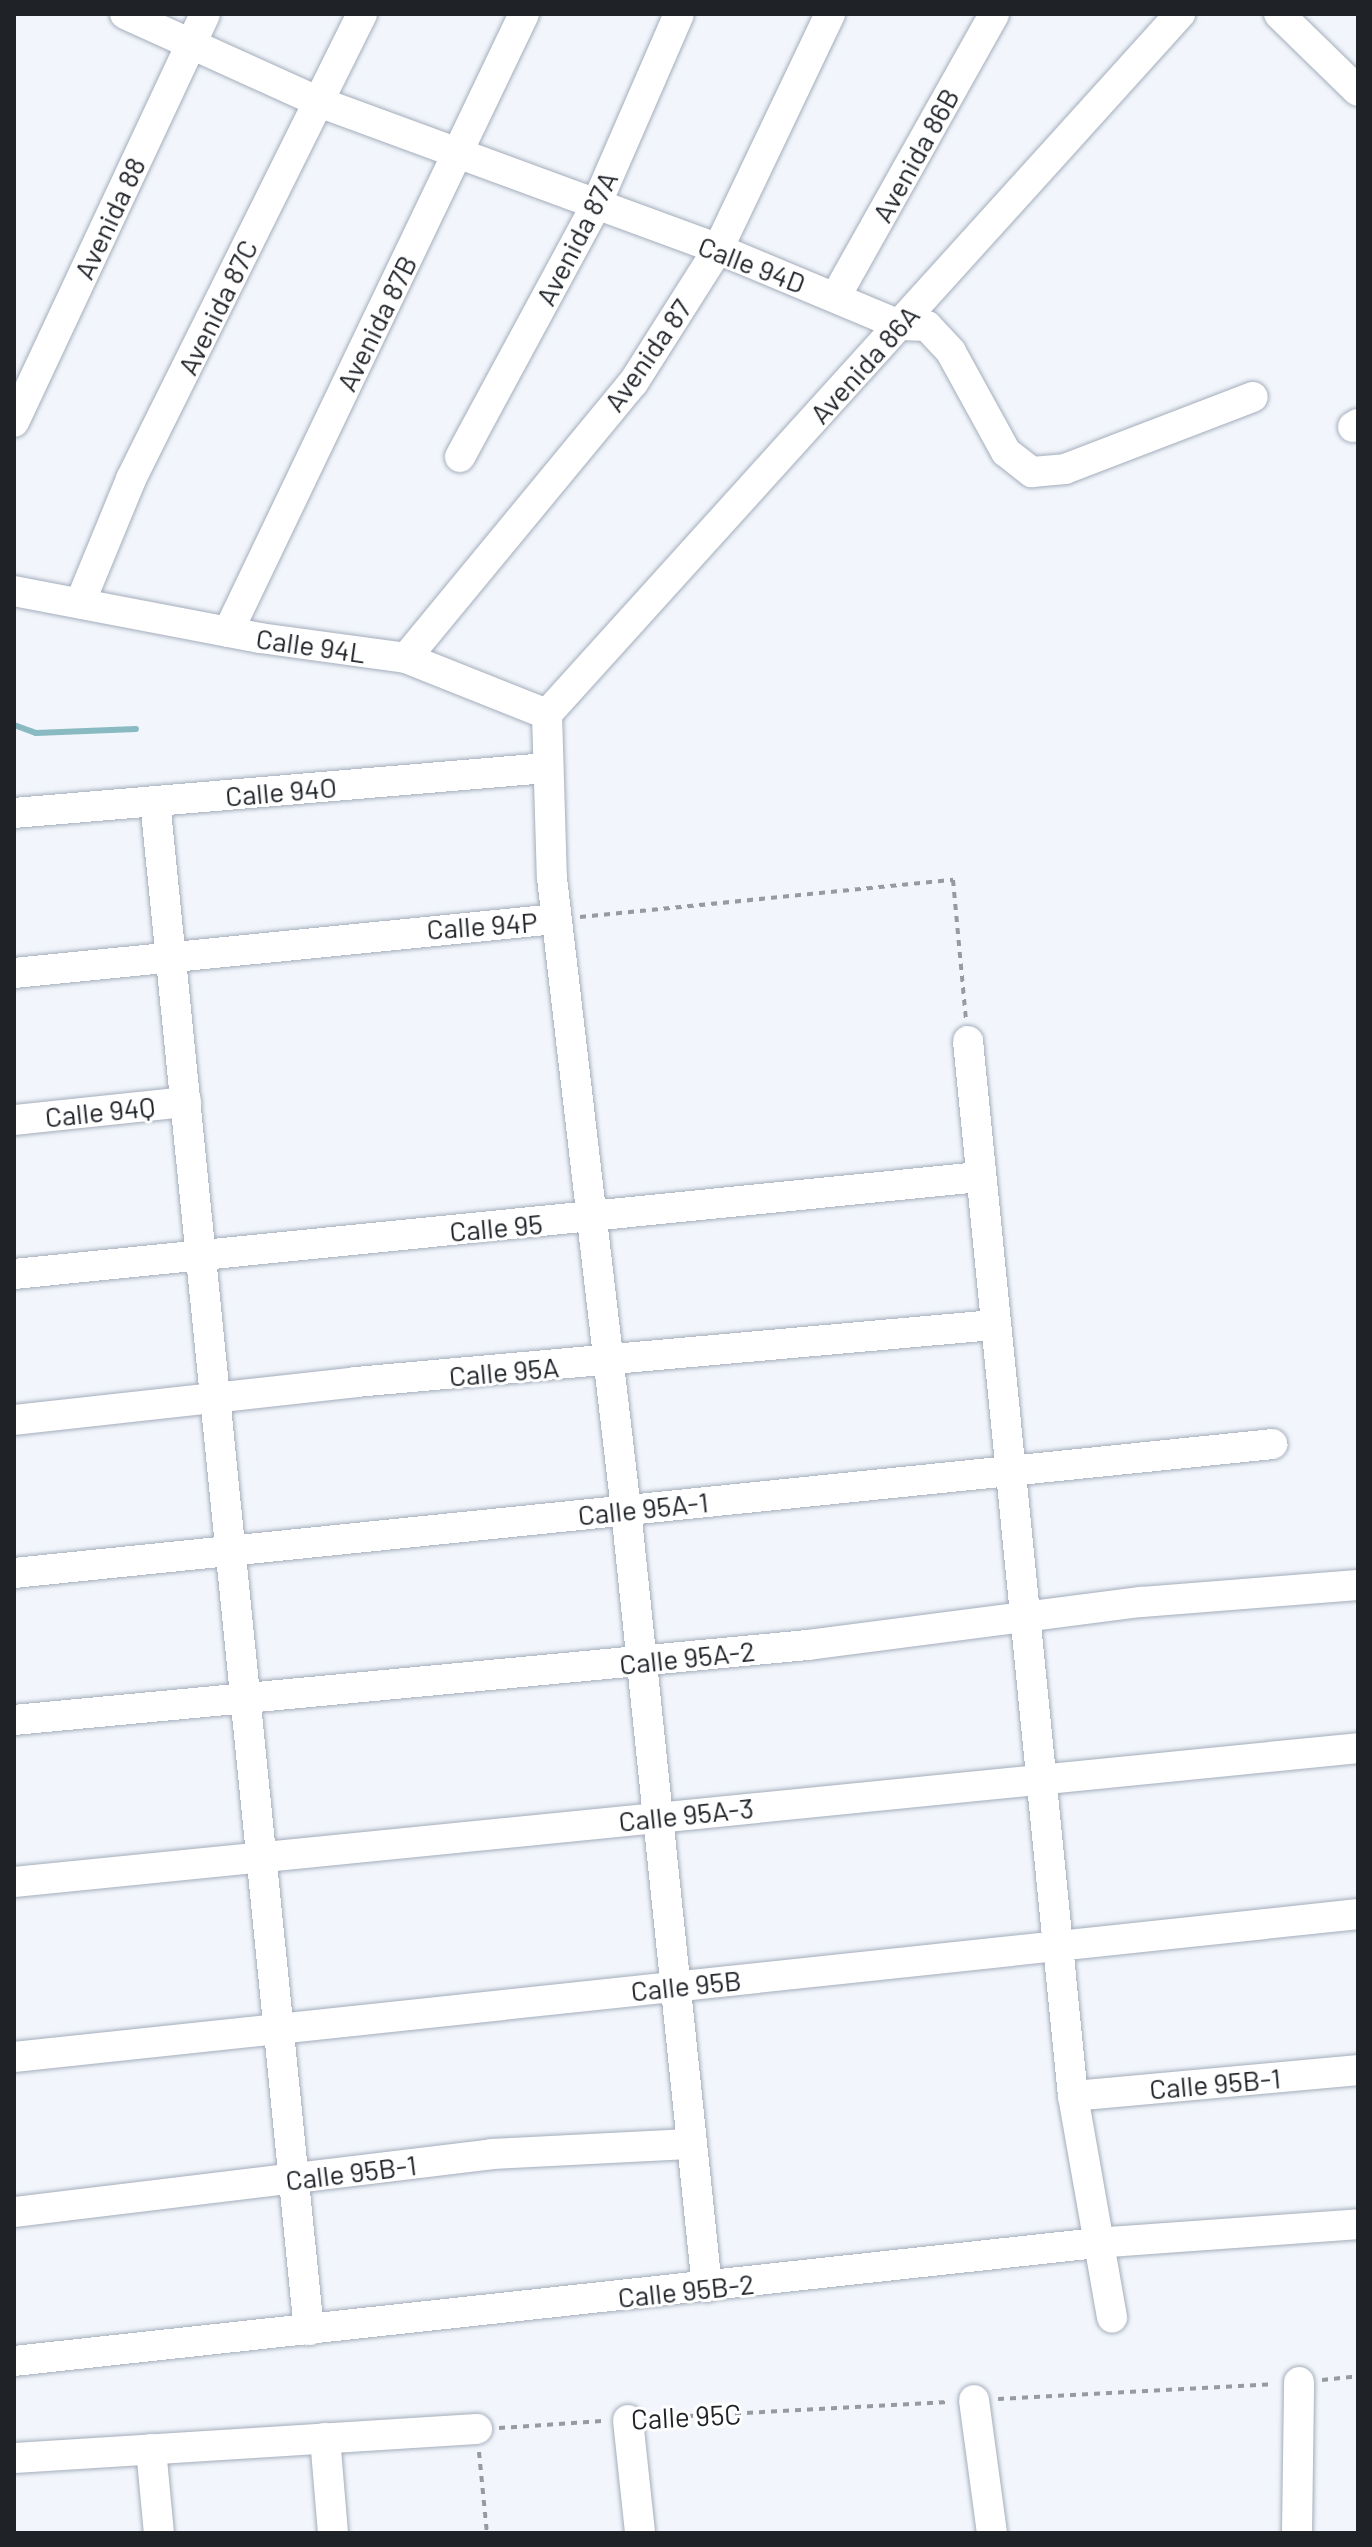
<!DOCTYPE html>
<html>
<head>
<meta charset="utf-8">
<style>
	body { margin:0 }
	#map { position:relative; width:1372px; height:2547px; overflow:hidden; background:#f2f6fc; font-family:Barlow,sans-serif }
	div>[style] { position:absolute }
	.stream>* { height:6px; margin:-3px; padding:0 3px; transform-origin:3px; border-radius:3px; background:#8abac1 }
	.path>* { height:4px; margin-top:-2px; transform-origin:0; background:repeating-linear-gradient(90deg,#979ba0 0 6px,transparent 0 12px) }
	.roads { filter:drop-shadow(0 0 2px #a4adbb) drop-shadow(0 0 2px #a4adbb) }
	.minor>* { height:30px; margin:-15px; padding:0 15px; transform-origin:15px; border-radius:15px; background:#fff }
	span { translate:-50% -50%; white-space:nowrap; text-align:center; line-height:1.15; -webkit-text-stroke:6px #fff; paint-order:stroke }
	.street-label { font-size:28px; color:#1f2328 }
	.frame { position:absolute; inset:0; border:16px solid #1f2328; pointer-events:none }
</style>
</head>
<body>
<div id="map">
	<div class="stream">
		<i style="left:14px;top:725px;width:23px;rotate:20deg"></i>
		<i style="left:36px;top:733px;width:100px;rotate:-2.3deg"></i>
	</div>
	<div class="path">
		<i style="left:580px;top:917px;width:375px;rotate:-5.7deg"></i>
		<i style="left:953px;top:880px;width:140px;rotate:84.7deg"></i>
		<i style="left:1322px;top:2380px;width:36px;rotate:-6deg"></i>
		<i style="left:998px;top:2399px;width:275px;rotate:-3.1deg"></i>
		<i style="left:651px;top:2418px;width:298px;rotate:-3.1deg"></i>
		<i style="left:499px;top:2428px;width:103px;rotate:-3.9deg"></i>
		<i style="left:479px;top:2452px;width:81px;rotate:84.4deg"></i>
	</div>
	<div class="roads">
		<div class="minor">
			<i style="left:125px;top:14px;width:213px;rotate:24.4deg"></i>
			<i style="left:319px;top:102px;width:425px;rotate:20.2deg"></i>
			<i style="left:718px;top:249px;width:197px;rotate:22.7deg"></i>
			<i style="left:900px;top:325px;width:27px;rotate:2deg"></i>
			<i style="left:927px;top:326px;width:35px;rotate:47deg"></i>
			<i style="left:951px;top:352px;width:114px;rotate:61.2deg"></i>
			<i style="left:1006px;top:452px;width:33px;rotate:38deg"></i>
			<i style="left:1032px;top:472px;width:33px;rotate:-5deg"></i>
			<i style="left:1065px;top:469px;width:201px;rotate:-21deg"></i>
			<i style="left:1279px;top:14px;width:110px;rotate:44.3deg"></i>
			<i style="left:836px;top:296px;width:323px;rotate:-60.7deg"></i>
			<i style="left:14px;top:422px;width:450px;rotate:-64.9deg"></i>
			<i style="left:1353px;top:427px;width:6px;rotate:-31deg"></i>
			<i style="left:460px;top:457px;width:286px;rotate:-61.6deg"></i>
			<i style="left:596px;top:205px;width:208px;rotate:-66.5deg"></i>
			<i style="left:14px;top:591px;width:250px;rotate:10.8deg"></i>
			<i style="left:260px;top:638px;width:147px;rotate:7.8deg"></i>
			<i style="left:406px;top:658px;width:152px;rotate:21.7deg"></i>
			<i style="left:547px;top:714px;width:164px;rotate:88.3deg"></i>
			<i style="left:552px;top:878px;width:636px;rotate:83.32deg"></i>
			<i style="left:626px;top:1510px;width:781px;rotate:84.05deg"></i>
			<i style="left:80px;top:603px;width:134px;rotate:-67.6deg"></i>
			<i style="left:131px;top:479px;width:519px;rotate:-63.58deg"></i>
			<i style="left:228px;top:632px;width:685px;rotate:-64.41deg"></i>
			<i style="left:406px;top:658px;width:357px;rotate:-50.5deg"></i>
			<i style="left:633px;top:383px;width:159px;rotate:-57.6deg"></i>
			<i style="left:718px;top:249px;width:260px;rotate:-64.5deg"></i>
			<i style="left:547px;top:714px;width:944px;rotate:-47.88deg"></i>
			<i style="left:155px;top:801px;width:1537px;rotate:84.25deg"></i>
			<i style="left:14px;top:813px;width:535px;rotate:-4.83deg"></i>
			<i style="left:14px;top:973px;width:545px;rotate:-5.69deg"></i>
			<i style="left:968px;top:1041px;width:1060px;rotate:84.32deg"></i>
			<i style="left:1073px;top:2096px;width:225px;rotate:80deg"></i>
			<i style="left:14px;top:1120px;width:173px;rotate:-6deg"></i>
			<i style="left:14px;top:1274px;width:970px;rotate:-5.74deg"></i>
			<i style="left:14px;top:1420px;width:344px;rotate:-6.3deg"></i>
			<i style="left:356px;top:1382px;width:641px;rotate:-5.11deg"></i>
			<i style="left:14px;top:1573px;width:1265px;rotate:-5.85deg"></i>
			<i style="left:14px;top:1720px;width:798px;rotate:-5.4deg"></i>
			<i style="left:808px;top:1645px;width:336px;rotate:-7.4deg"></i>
			<i style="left:1141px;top:1602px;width:218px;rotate:-4.5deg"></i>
			<i style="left:14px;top:1882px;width:1351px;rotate:-5.69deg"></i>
			<i style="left:14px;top:2057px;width:1352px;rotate:-6.07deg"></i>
			<i style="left:1073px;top:2096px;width:286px;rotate:-5.2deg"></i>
			<i style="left:14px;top:2212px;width:482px;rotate:-6.9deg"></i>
			<i style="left:492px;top:2154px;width:197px;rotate:-2.9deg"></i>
			<i style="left:14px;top:2361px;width:1088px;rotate:-6.22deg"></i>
			<i style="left:1096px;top:2243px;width:263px;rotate:-4.1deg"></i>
			<i style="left:974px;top:2400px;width:134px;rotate:82.3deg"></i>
			<i style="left:628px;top:2420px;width:114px;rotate:83.9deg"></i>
			<i style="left:325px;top:2438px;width:95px;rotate:85.2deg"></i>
			<i style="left:151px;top:2449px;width:84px;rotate:84.6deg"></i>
			<i style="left:14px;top:2458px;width:464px;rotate:-3.6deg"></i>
			<i style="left:1297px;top:2533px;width:151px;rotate:-89.2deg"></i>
		</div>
	</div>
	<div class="street-label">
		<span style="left:915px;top:155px;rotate:-61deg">Avenida 86B</span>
		<span style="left:109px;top:218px;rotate:-65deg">Avenida 88</span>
		<span style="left:576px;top:238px;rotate:-63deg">Avenida 87A</span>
		<span style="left:752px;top:264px;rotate:21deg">Calle 94D</span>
		<span style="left:217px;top:307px;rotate:-64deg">Avenida 87C</span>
		<span style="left:376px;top:323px;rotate:-64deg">Avenida 87B</span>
		<span style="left:647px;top:355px;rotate:-55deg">Avenida 87</span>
		<span style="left:864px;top:364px;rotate:-48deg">Avenida 86A</span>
		<span style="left:311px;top:645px;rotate:8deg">Calle 94L</span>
		<span style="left:281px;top:791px;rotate:-5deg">Calle 94O</span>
		<span style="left:482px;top:925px;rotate:-4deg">Calle 94P</span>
		<span style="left:100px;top:1111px;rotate:-6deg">Calle 94Q</span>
		<span style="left:496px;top:1227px;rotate:-5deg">Calle 95</span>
		<span style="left:504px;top:1371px;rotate:-5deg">Calle 95A</span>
		<span style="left:643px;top:1508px;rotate:-6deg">Calle 95A-1</span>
		<span style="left:687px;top:1657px;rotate:-6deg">Calle 95A-2</span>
		<span style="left:686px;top:1814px;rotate:-6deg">Calle 95A-3</span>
		<span style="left:686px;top:1985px;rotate:-6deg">Calle 95B</span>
		<span style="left:1215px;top:2083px;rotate:-5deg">Calle 95B-1</span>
		<span style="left:351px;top:2172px;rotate:-7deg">Calle 95B-1</span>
		<span style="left:686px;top:2290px;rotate:-6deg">Calle 95B-2</span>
		<span style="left:686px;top:2416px;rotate:-3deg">Calle 95C</span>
	</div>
	<div class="frame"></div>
</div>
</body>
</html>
